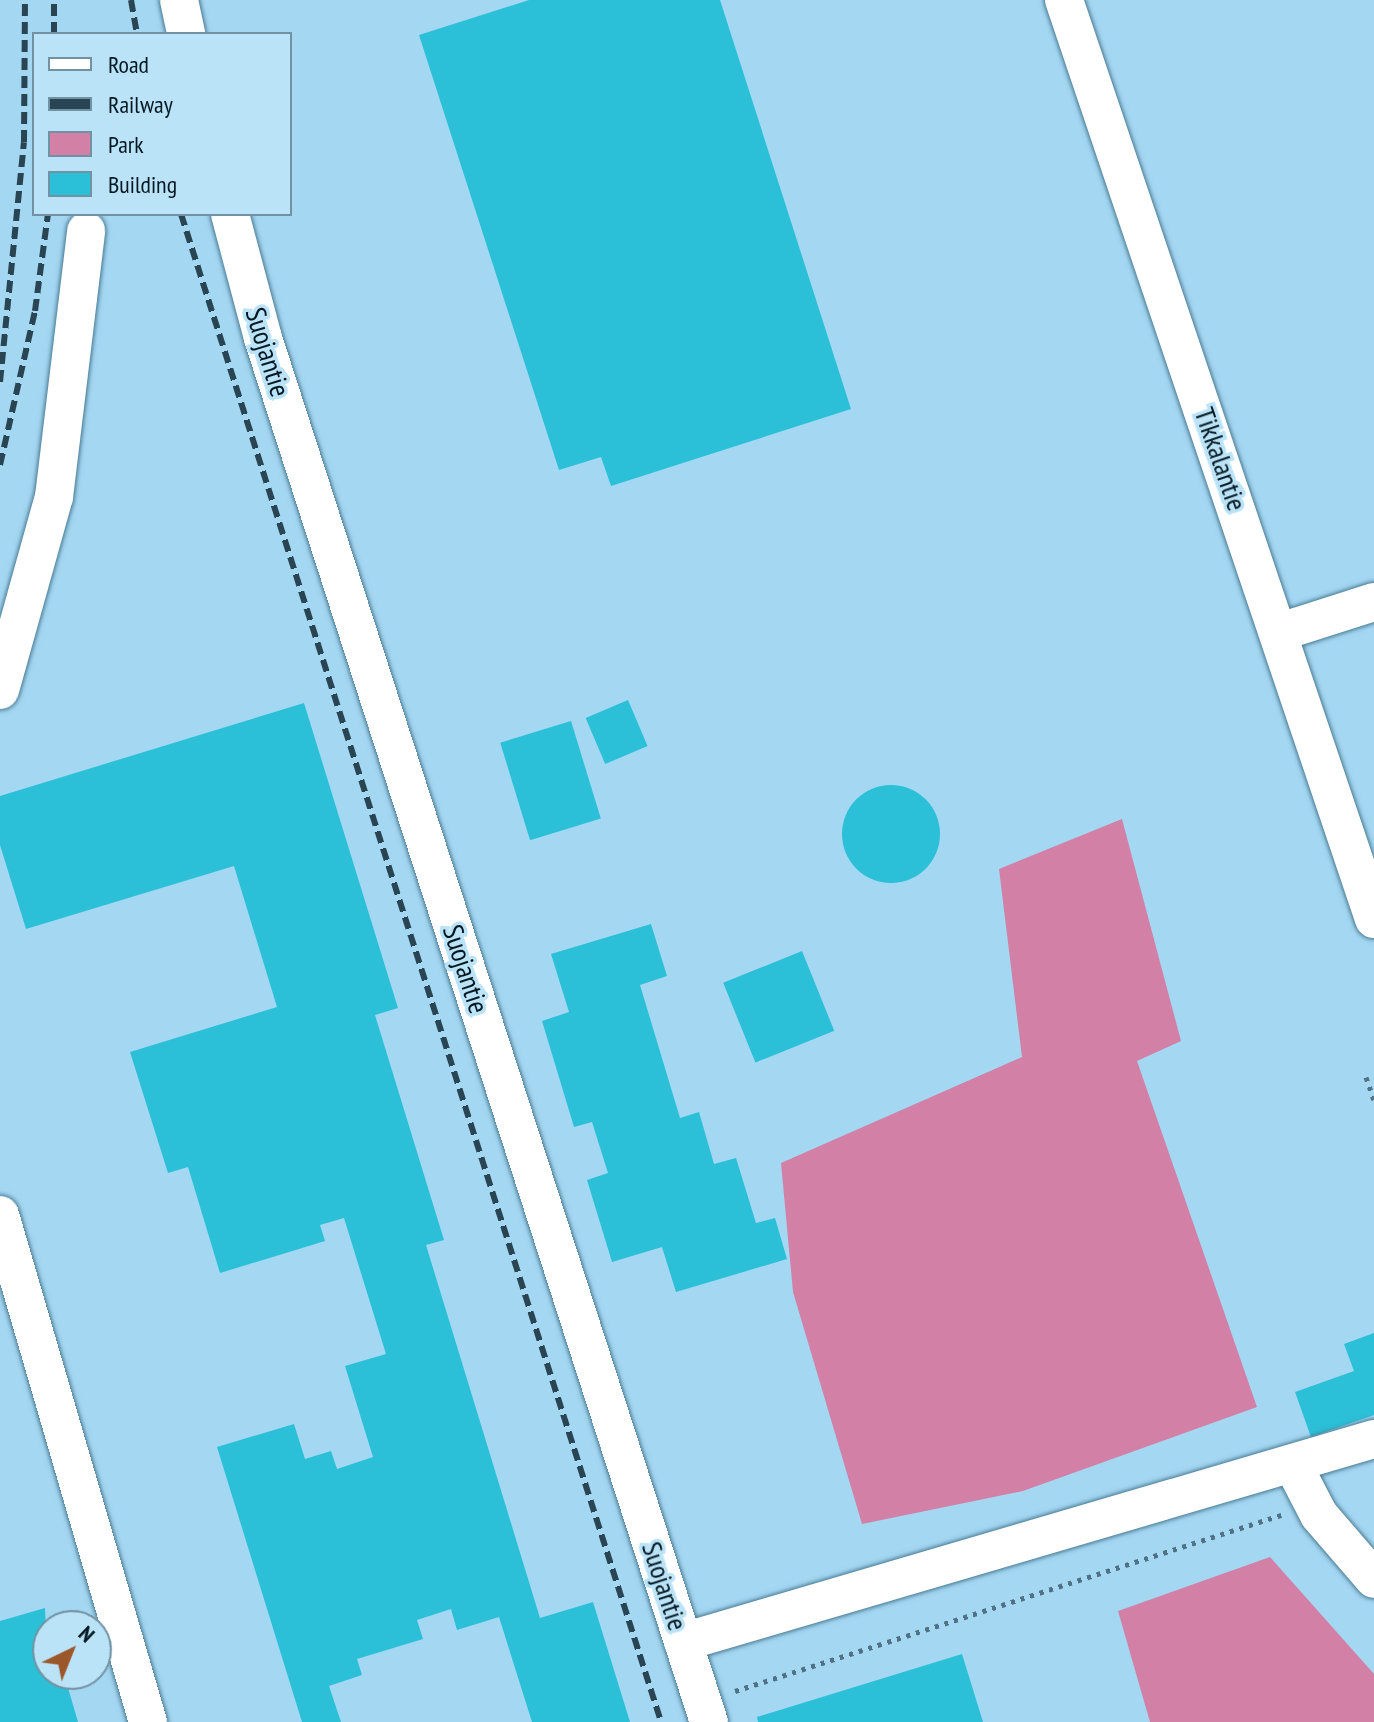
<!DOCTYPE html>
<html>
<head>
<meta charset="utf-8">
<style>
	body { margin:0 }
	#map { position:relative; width:1374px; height:1722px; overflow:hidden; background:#a4d7f2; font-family:"PT Sans Narrow",sans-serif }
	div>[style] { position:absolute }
	.green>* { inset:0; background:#d280a6 }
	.building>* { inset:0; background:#2bc0d7; transform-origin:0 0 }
	.round { border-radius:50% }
	.path>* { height:5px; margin-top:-2.5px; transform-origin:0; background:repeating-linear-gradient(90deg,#507284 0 4px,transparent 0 10px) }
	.roads { filter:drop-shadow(0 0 2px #4a7b94) drop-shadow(0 0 2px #4a7b94) }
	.minor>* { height:38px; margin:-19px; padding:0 19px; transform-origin:19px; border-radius:19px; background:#fff }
	.rail>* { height:6px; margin-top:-3px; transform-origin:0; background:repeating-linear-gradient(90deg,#294452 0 12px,transparent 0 18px) }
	span { translate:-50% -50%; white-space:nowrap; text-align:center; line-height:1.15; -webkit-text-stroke:7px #bae3f8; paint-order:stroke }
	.street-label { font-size:28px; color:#041821 }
	.legend { position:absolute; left:32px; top:32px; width:260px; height:184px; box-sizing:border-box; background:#bae3f8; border:2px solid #7192a2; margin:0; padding:10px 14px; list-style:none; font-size:24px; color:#041821 }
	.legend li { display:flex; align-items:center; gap:16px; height:40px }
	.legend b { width:40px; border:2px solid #7192a2 }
	.north { position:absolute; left:32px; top:1610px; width:80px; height:80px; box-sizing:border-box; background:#bae3f8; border:2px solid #7192a2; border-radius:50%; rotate:43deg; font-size:22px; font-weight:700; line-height:32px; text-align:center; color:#041821 }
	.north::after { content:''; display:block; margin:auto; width:28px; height:36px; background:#9b562a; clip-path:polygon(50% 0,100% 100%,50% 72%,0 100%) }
</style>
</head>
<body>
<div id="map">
	<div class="green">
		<i style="clip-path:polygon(1122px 819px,1181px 1041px,1137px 1061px,1257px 1407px,1023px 1491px,862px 1524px,793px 1292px,781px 1163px,1022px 1057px,999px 869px)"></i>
		<i style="clip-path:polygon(1270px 1557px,1374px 1674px,1374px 1722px,1150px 1722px,1118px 1611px)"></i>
	</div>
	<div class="building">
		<i style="clip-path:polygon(529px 0,720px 0,851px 409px,611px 486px,601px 457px,559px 470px,419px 35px)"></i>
		<i style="left:628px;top:700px;width:50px;height:46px;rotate:67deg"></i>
		<i style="clip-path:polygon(304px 703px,398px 1008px,375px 1015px,444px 1240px,426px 1245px,540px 1618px,593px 1602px,630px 1722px,532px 1722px,499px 1617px,457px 1630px,451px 1609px,417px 1620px,423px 1639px,357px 1659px,362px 1675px,329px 1686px,341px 1722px,302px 1722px,217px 1447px,294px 1424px,305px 1459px,331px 1451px,337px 1469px,373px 1457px,345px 1366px,386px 1354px,344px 1218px,320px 1225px,325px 1241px,220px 1273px,188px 1167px,168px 1173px,130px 1052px,277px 1007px,234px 866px,26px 929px,0 845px,0 796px)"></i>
		<i style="left:571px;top:721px;width:102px;height:74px;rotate:73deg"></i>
		<i class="round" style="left:842px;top:785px;width:98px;height:98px"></i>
		<i style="clip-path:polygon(651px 924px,667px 976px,640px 985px,680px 1118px,699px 1112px,714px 1164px,736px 1158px,756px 1223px,775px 1218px,787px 1259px,676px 1292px,662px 1247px,612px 1262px,587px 1180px,608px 1173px,592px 1122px,574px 1127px,542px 1021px,569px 1012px,551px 954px)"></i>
		<i style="left:802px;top:951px;width:86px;height:85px;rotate:68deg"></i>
		<i style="clip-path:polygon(1374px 1333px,1374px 1415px,1311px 1437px,1295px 1392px,1354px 1371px,1344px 1344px)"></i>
		<i style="clip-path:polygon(45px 1608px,48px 1674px,64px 1674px,78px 1722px,0 1722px,0 1621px)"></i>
		<i style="clip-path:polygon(962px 1654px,983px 1722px,758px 1722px,757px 1717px)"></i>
	</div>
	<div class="path">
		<i style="left:1366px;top:1077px;width:24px;rotate:71deg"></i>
		<i style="left:735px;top:1691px;width:574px;rotate:-17.87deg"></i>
	</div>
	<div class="roads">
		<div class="minor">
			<i style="left:179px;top:0;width:35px;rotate:78deg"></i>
			<i style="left:1064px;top:0;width:970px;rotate:71.36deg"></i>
			<i style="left:230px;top:214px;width:128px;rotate:75.1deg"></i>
			<i style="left:263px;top:338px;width:1454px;rotate:72.14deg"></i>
			<i style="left:1280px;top:632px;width:99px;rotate:-17.7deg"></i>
			<i style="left:0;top:690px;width:200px;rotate:-74.4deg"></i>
			<i style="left:54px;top:497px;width:268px;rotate:-83.1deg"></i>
			<i style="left:0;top:1215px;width:528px;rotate:73.73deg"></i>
			<i style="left:1293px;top:1465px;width:56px;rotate:62.5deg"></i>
			<i style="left:1319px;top:1515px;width:84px;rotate:49.3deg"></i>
			<i style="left:683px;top:1642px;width:720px;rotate:-16.37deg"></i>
		</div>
	</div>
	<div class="rail">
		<i style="left:131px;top:0;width:35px;rotate:80deg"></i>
		<i style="left:54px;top:34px;width:34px;rotate:-90deg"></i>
		<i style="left:181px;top:214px;width:1583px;rotate:72.34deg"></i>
		<i style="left:0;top:382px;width:241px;rotate:-84.3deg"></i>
		<i style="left:24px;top:142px;width:142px;rotate:-89.6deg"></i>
		<i style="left:0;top:465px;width:158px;rotate:-77.2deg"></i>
		<i style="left:35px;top:311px;width:98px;rotate:-82.4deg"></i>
	</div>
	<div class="street-label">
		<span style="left:268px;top:352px;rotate:73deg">Suojantie</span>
		<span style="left:1221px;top:459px;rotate:71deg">Tikkalantie</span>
		<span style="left:466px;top:969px;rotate:72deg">Suojantie</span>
		<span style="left:665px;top:1586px;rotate:72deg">Suojantie</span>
	</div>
	<ul class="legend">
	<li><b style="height:10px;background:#fff"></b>Road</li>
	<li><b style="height:10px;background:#294452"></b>Railway</li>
	<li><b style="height:22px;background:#d280a6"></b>Park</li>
	<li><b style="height:22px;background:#2bc0d7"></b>Building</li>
	</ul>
	<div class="north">N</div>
</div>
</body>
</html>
